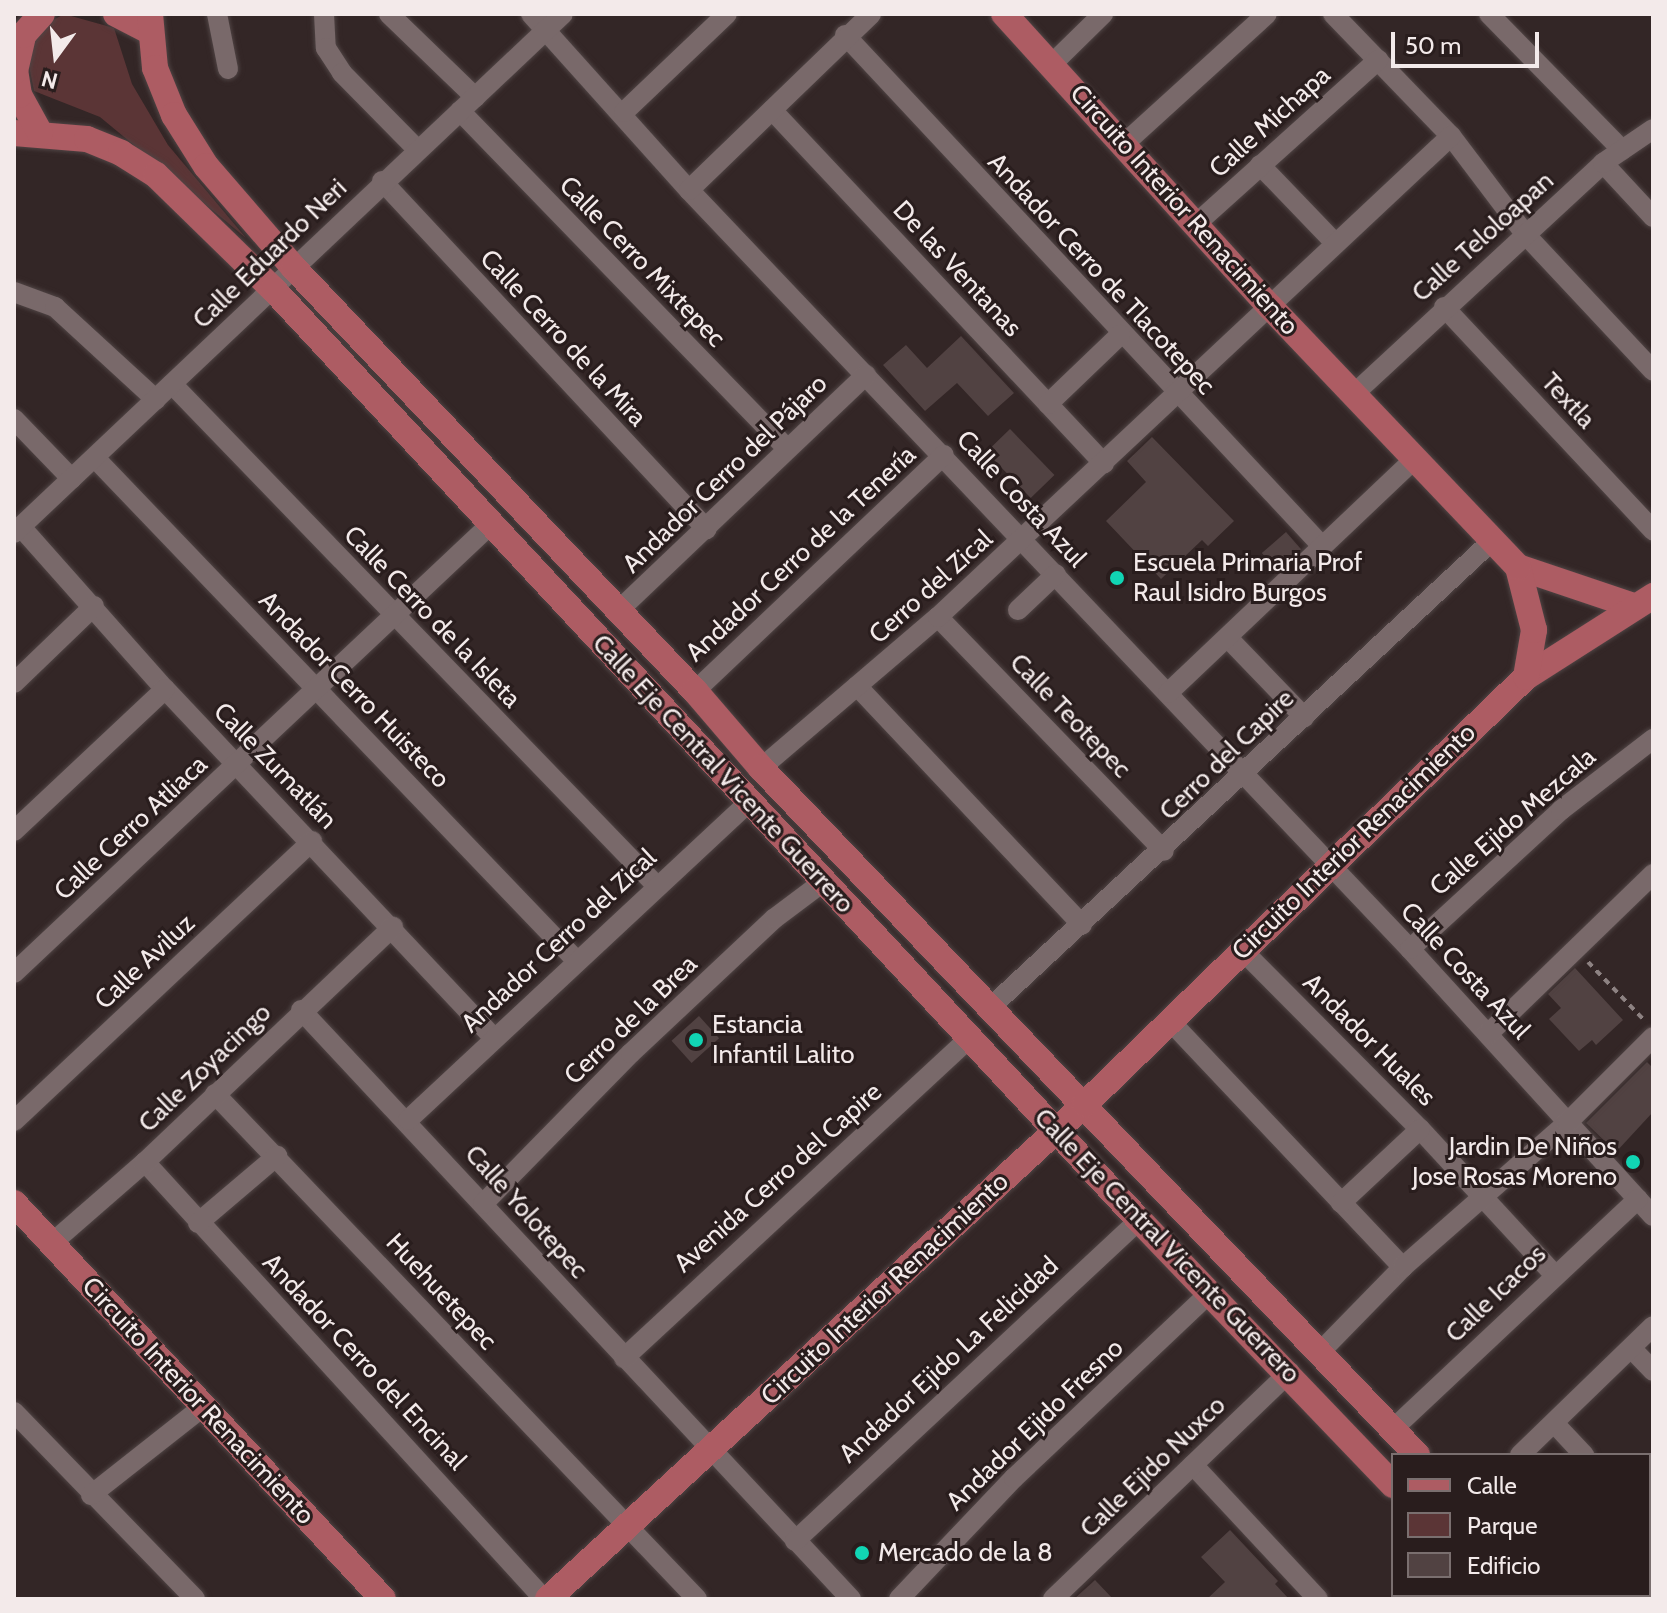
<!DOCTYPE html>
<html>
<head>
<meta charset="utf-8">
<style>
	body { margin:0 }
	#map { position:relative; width:1667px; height:1613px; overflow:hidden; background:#332626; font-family:Cabin,sans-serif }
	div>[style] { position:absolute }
	.green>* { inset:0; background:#5b3536 }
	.building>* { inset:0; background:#514242; transform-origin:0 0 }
	.path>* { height:4px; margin-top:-2px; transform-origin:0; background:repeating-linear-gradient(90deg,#8d8282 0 6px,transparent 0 12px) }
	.roads { filter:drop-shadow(0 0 2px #4f4444) drop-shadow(0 0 2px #4f4444) }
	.minor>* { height:20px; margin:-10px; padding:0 10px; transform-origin:10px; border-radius:10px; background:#79696a }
	.major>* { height:26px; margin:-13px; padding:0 13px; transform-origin:13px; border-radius:13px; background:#ad5c63 }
	.dots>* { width:22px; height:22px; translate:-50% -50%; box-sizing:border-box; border:4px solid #291d1d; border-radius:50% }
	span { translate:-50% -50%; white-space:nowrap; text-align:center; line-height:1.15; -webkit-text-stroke:6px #291d1d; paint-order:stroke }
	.street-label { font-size:26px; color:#f3eaea }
	.poi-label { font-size:26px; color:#f3eaea }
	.left { translate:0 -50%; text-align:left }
	.right { translate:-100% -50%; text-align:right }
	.frame { position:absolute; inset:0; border:16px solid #f3eaea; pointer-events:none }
	.legend { position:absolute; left:1391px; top:1453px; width:260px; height:144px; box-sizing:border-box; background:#291d1d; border:2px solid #7a6f6f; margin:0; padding:10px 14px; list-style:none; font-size:24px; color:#f3eaea }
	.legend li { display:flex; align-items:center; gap:16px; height:40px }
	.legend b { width:40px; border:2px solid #7a6f6f }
	.north { position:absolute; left:16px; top:16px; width:80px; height:80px; -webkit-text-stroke:6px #291d1d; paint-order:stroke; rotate:195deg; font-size:22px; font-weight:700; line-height:32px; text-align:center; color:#f3eaea }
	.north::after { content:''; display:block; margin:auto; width:28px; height:36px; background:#f3eaea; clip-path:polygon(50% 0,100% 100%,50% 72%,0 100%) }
	.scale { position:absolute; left:1391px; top:32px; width:148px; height:36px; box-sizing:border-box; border:4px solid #f3eaea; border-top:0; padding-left:10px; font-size:24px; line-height:28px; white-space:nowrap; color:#f3eaea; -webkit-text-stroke:6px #291d1d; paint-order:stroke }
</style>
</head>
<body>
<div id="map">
	<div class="green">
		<i style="clip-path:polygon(64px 14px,114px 28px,132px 84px,168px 145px,246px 238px,100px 117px,34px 91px,28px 61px,41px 27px)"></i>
	</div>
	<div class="building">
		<i style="clip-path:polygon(961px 336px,1014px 393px,988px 416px,957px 383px,925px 411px,883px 365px,906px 345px,927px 368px)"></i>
		<i style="left:1010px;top:429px;width:64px;height:33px;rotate:46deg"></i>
		<i style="clip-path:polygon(1152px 437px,1234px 521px,1208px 546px,1202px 540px,1161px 579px,1106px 521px,1146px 482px,1127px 461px)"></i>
		<i style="left:1286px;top:532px;width:23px;height:32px;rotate:49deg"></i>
		<i style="clip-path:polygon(1575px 968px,1623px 1020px,1596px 1045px,1592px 1040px,1579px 1051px,1549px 1019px,1561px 1008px,1548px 994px)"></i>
		<i style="left:699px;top:1016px;width:30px;height:37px;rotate:48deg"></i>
		<i style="clip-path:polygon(1647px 1062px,1653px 1068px,1653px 1112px,1616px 1152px,1586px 1123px)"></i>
		<i style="clip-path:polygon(1230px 1530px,1278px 1581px,1275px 1584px,1289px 1599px,1207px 1599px,1225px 1582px,1201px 1557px)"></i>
		<i style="clip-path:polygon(1095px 1580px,1113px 1599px,1074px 1599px)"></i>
	</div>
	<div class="path">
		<i style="left:1588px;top:962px;width:83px;rotate:46deg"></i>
	</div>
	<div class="roads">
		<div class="minor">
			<i style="left:217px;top:14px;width:56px;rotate:78.7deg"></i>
			<i style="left:324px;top:14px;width:34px;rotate:87deg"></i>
			<i style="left:326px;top:48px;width:30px;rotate:57deg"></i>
			<i style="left:342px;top:73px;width:108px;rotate:45.4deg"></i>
			<i style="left:389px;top:14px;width:120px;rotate:44deg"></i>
			<i style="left:531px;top:14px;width:237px;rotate:48.1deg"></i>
			<i style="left:689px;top:190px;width:1047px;rotate:46.47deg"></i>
			<i style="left:1410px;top:949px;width:361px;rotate:47.7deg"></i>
			<i style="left:1333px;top:14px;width:170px;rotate:46deg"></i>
			<i style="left:1451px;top:136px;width:123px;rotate:52.9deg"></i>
			<i style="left:1525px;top:234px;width:187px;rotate:46.9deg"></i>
			<i style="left:1489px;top:14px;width:190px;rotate:45.6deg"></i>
			<i style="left:845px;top:35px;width:699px;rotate:46.97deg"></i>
			<i style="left:1051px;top:65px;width:73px;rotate:-44.4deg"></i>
			<i style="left:772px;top:110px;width:485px;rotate:46.8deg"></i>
			<i style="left:460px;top:111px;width:470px;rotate:45.9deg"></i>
			<i style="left:624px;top:112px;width:142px;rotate:-43.6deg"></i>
			<i style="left:1124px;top:144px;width:193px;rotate:-42.3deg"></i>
			<i style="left:1603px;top:163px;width:74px;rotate:47.2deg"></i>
			<i style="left:1260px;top:165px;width:108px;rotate:46.1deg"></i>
			<i style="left:382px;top:181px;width:476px;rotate:47deg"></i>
			<i style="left:689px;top:190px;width:253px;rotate:-44deg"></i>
			<i style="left:1197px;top:223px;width:244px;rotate:-42deg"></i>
			<i style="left:14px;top:292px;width:44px;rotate:20.1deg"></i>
			<i style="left:55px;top:307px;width:137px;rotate:42.6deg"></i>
			<i style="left:1444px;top:307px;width:306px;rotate:46.9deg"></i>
			<i style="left:172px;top:384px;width:695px;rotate:45.99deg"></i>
			<i style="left:1355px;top:393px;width:338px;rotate:-42.8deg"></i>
			<i style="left:1603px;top:163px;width:60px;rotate:-34.2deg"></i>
			<i style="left:1048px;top:404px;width:100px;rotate:-43.8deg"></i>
			<i style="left:14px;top:419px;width:83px;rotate:46deg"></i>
			<i style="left:95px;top:458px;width:694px;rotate:46.23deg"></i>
			<i style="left:21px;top:527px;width:217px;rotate:48.4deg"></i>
			<i style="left:165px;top:689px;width:480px;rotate:46.7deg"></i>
			<i style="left:14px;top:533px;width:755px;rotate:-43.39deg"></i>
			<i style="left:619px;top:610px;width:341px;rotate:-43.6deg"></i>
			<i style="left:1018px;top:610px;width:52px;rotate:-43.5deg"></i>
			<i style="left:938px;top:617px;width:325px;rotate:46deg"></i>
			<i style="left:1228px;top:638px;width:110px;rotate:46.1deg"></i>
			<i style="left:14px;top:683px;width:111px;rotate:-43.9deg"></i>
			<i style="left:857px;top:686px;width:328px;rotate:46.7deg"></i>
			<i style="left:695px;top:691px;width:343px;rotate:-43.5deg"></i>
			<i style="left:1168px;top:693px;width:342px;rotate:-43.5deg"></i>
			<i style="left:761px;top:768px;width:233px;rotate:-40.5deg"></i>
			<i style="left:938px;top:617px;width:703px;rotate:-43.16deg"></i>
			<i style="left:14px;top:831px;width:207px;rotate:-43.2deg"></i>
			<i style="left:1410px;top:949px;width:205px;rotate:-42.6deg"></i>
			<i style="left:1561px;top:810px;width:116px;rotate:-37.7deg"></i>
			<i style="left:1242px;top:950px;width:252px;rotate:45.2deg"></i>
			<i style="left:1420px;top:1129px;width:197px;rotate:47.3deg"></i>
			<i style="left:14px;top:973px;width:656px;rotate:-43.27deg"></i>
			<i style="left:992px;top:1006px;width:686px;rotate:-42.93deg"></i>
			<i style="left:301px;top:1010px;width:806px;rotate:46.96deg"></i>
			<i style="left:1170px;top:1021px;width:339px;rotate:46.6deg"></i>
			<i style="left:1488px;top:1034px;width:230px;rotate:-44.1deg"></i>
			<i style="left:215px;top:1094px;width:698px;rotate:46.33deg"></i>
			<i style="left:408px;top:1120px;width:466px;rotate:-43deg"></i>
			<i style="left:14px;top:1121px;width:409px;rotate:-43.2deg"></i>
			<i style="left:145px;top:1162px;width:592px;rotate:47.6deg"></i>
			<i style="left:1341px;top:1203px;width:108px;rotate:-43.1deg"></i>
			<i style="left:483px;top:1204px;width:211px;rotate:-45.6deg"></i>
			<i style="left:631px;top:1053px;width:197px;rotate:-43.2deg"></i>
			<i style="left:775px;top:918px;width:60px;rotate:-36.9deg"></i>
			<i style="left:198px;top:1223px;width:104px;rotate:-40.3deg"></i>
			<i style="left:51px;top:1244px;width:125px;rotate:-41.1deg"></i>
			<i style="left:145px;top:1162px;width:342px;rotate:-43.5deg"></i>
			<i style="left:1631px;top:1348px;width:32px;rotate:46deg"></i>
			<i style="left:1320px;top:1352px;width:119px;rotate:-45.7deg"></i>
			<i style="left:1403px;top:1267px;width:220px;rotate:-41.3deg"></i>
			<i style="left:1568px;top:1122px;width:120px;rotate:-45deg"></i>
			<i style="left:624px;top:1358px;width:471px;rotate:-42.8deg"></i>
			<i style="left:14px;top:1412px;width:260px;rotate:45.9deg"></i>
			<i style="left:1554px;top:1423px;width:44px;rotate:46.8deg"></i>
			<i style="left:1393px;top:1429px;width:336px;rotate:-43.2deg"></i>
			<i style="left:1520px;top:1455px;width:185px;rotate:-44.1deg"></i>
			<i style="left:1193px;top:1465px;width:183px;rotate:47deg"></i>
			<i style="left:91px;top:1495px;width:144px;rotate:-38.2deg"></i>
			<i style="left:1649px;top:1525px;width:6px;rotate:45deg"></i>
			<i style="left:795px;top:1541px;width:471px;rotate:-43deg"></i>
			<i style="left:899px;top:1599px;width:167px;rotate:-46.5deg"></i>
			<i style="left:1014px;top:1478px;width:271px;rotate:-43.4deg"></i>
			<i style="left:1053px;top:1599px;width:328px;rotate:-43.8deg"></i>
		</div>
		<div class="major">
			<i style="left:116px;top:14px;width:37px;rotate:27deg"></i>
			<i style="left:150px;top:14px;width:54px;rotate:84.7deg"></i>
			<i style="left:155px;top:68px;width:51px;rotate:68deg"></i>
			<i style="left:174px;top:115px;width:60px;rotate:57.9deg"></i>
			<i style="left:206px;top:166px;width:135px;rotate:49.2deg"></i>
			<i style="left:294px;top:268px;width:583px;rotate:46.53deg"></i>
			<i style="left:695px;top:691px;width:101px;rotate:49.4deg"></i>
			<i style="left:761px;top:768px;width:950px;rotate:46.32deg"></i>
			<i style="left:14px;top:133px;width:73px;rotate:4.7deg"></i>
			<i style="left:87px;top:139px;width:37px;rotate:22deg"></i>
			<i style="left:121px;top:153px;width:41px;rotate:32.2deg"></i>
			<i style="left:156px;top:175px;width:163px;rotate:44.3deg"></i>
			<i style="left:273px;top:289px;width:1272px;rotate:47.07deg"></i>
			<i style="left:1139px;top:1220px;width:367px;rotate:46.2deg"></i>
			<i style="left:40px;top:133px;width:43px;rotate:-118.9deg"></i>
			<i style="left:19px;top:95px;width:24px;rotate:-99deg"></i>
			<i style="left:15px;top:71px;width:37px;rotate:-77deg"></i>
			<i style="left:23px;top:35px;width:28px;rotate:-48deg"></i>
			<i style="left:1518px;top:567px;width:119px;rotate:18.6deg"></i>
			<i style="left:1526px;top:677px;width:151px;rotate:-32.5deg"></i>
			<i style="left:14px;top:1203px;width:541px;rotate:47.02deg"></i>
			<i style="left:1494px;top:1595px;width:6px;rotate:45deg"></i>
			<i style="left:1545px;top:1595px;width:6px;rotate:45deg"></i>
			<i style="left:548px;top:1599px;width:730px;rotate:-42.67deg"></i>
			<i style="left:1085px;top:1104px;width:614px;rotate:-44.08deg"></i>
			<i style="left:1526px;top:677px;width:48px;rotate:-80.3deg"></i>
			<i style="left:1534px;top:630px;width:65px;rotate:-104.3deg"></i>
			<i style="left:1518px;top:567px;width:359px;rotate:-133.6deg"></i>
			<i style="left:1270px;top:307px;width:396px;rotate:-132.2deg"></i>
		</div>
	</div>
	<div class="dots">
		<i style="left:1117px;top:578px;background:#11d5b4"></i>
		<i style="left:696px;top:1040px;background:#11d5b4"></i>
		<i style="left:1633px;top:1162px;background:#11d5b4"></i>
		<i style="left:862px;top:1553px;background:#11d5b4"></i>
	</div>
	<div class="street-label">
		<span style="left:1270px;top:122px;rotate:-42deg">Calle Michapa</span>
		<span style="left:1184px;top:210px;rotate:48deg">Circuito Interior Renacimiento</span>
		<span style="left:1483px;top:237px;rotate:-42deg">Calle Teloloapan</span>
		<span style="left:270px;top:254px;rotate:-44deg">Calle Eduardo Neri</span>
		<span style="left:642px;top:262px;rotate:46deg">Calle Cerro Mixtepec</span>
		<span style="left:957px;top:269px;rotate:47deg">De las Ventanas</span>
		<span style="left:1101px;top:274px;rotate:47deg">Andador Cerro de Tlacotepec</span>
		<span style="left:563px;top:338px;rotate:47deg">Calle Cerro de la Mira</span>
		<span style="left:1568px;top:401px;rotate:47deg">Textla</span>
		<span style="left:725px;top:474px;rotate:-44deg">Andador Cerro del Pájaro</span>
		<span style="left:1021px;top:499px;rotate:47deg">Calle Costa Azul</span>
		<span style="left:801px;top:554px;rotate:-43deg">Andador Cerro de la Tenería</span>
		<span style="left:931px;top:587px;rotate:-42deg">Cerro del Zical</span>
		<span style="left:432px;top:617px;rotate:46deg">Calle Cerro de la Isleta</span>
		<span style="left:354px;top:690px;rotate:46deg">Andador Cerro Huisteco</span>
		<span style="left:1070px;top:716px;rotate:46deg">Calle Teotepec</span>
		<span style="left:1227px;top:755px;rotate:-44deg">Cerro del Capire</span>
		<span style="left:275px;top:766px;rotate:46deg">Calle Zumatlán</span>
		<span style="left:723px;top:774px;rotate:47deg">Calle Eje Central Vicente Guerrero</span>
		<span style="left:1513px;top:822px;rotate:-41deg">Calle Ejido Mezcala</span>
		<span style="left:131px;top:828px;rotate:-43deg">Calle Cerro Atliaca</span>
		<span style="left:1354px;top:842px;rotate:-44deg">Circuito Interior Renacimiento</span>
		<span style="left:559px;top:941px;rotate:-43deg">Andador Cerro del Zical</span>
		<span style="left:145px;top:962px;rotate:-43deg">Calle Aviluz</span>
		<span style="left:1465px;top:971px;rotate:47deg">Calle Costa Azul</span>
		<span style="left:631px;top:1020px;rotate:-44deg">Cerro de la Brea</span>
		<span style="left:1369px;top:1040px;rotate:45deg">Andador Huales</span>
		<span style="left:205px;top:1068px;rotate:-44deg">Calle Zoyacingo</span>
		<span style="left:778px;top:1178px;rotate:-42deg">Avenida Cerro del Capire</span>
		<span style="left:526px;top:1212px;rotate:48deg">Calle Yolotepec</span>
		<span style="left:1167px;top:1246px;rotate:46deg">Calle Eje Central Vicente Guerrero</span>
		<span style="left:885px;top:1289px;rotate:-43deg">Circuito Interior Renacimiento</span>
		<span style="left:441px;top:1292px;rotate:47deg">Huehuetepec</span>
		<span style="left:1496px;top:1294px;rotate:-44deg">Calle Icacos</span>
		<span style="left:949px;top:1360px;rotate:-43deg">Andador Ejido La Felicidad</span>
		<span style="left:364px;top:1362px;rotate:47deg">Andador Cerro del Encinal</span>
		<span style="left:198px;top:1401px;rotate:47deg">Circuito Interior Renacimiento</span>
		<span style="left:1035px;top:1425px;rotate:-44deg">Andador Ejido Fresno</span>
		<span style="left:1153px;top:1467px;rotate:-44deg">Calle Ejido Nuxco</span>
	</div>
	<div class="poi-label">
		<span class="left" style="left:1133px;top:578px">Escuela Primaria Prof<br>Raul Isidro Burgos</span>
		<span class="left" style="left:712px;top:1040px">Estancia<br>Infantil Lalito</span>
		<span class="right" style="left:1617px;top:1162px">Jardin De Niños<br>Jose Rosas Moreno</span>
		<span class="left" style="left:878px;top:1553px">Mercado de la 8</span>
	</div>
	<div class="frame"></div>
	<ul class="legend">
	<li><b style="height:10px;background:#ad5c63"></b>Calle</li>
	<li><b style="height:22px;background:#5b3536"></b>Parque</li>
	<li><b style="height:22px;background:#514242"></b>Edificio</li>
	</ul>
	<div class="north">N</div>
	<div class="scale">50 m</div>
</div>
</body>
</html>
